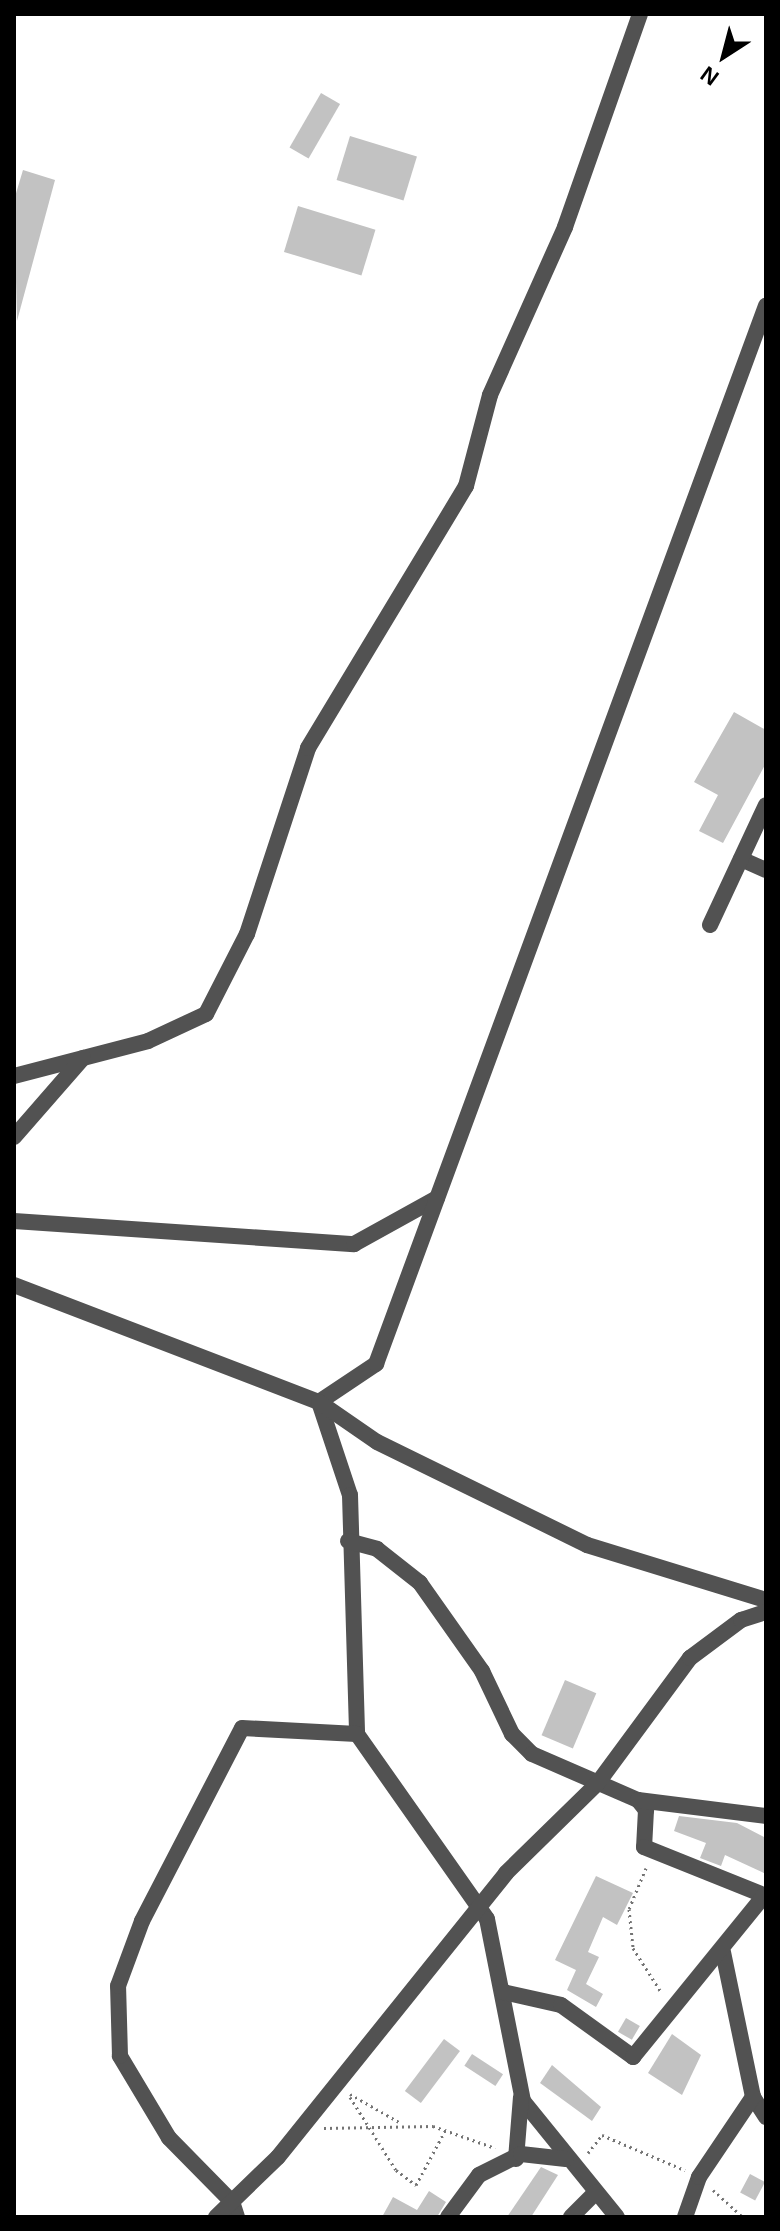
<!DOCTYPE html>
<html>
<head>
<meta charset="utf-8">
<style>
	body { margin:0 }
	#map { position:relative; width:780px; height:2231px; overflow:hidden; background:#fff; font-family:Helvetica,sans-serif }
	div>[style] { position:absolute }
	.building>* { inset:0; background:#c2c2c2; transform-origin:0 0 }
	.path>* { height:3px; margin-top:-1.5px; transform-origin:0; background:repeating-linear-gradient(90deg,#747474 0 2px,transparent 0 6px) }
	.minor>* { height:16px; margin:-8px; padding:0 8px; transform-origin:8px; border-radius:8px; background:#525252 }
	.tertiary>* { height:16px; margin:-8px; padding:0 8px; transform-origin:8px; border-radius:8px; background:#525252 }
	span { translate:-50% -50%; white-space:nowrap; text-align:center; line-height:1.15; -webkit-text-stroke:6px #fff; paint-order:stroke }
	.frame { position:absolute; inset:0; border:16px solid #000; pointer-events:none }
	.north { position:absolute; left:684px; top:16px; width:80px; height:80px; -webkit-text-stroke:6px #fff; paint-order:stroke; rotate:216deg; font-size:22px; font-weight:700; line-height:32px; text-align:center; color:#000 }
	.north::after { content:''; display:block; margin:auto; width:28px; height:36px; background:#000; clip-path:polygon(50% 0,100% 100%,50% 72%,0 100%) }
</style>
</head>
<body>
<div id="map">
	<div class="building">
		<i style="left:321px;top:93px;width:22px;height:63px;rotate:30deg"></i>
		<i style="left:350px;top:136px;width:70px;height:46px;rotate:17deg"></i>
		<i style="clip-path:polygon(23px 170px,55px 180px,17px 321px,14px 200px)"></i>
		<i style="left:298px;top:206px;width:81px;height:48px;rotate:17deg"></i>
		<i style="clip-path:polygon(734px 712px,766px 730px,766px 763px,723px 843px,699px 831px,718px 795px,694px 782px)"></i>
		<i style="left:565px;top:1680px;width:34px;height:60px;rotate:23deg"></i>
		<i style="clip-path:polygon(679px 1816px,737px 1823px,766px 1838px,766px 1874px,725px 1855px,721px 1866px,700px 1858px,706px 1843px,674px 1831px)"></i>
		<i style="clip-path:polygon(596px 1876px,633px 1893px,617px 1925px,603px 1917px,588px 1952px,599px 1957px,586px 1984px,603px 1994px,596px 2007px,567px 1990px,576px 1970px,555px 1960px)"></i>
		<i style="left:626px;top:2018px;width:16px;height:16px;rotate:30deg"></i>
		<i style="clip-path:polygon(672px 2034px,701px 2055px,682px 2095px,648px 2073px)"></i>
		<i style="left:444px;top:2039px;width:20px;height:65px;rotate:37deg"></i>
		<i style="left:472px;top:2054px;width:37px;height:14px;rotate:33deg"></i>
		<i style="clip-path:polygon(552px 2065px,601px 2107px,592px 2121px,540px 2083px)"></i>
		<i style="clip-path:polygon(541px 2167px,558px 2175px,531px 2217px,507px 2217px)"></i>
		<i style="left:750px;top:2174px;width:17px;height:21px;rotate:28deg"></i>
		<i style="clip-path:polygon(429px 2191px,446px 2202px,437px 2217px,382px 2217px,393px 2197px,417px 2210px)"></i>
	</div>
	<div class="path">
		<i style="left:646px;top:1868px;width:44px;rotate:112.5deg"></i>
		<i style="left:629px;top:1909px;width:39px;rotate:84deg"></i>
		<i style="left:633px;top:1948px;width:52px;rotate:57.5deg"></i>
		<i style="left:350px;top:2094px;width:56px;rotate:29.7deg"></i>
		<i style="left:350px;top:2097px;width:86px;rotate:57.8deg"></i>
		<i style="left:396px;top:2170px;width:25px;rotate:37deg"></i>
		<i style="left:416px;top:2185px;width:61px;rotate:-61.8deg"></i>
		<i style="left:324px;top:2128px;width:109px;rotate:-1.1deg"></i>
		<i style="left:433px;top:2126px;width:66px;rotate:19.5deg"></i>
		<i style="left:588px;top:2153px;width:23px;rotate:-52deg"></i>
		<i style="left:602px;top:2135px;width:90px;rotate:22.9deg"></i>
		<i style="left:713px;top:2190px;width:40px;rotate:42deg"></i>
	</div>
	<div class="minor">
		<i style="left:741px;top:859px;width:27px;rotate:24deg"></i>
		<i style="left:710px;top:925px;width:132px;rotate:-65deg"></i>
		<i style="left:14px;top:1076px;width:138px;rotate:-14.6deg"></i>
		<i style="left:148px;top:1041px;width:64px;rotate:-25deg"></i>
		<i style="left:206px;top:1014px;width:90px;rotate:-62.9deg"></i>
		<i style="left:247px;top:934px;width:196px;rotate:-71.8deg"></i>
		<i style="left:308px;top:748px;width:306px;rotate:-58.9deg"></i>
		<i style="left:466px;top:486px;width:94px;rotate:-75.2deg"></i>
		<i style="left:490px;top:395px;width:184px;rotate:-65.9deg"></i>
		<i style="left:565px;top:227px;width:226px;rotate:-70.6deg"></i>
		<i style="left:14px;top:1137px;width:105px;rotate:-48.9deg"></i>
		<i style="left:14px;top:1221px;width:341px;rotate:3.9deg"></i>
		<i style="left:354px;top:1244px;width:95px;rotate:-29deg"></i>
		<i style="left:14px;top:1285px;width:327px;rotate:21deg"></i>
		<i style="left:319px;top:1402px;width:69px;rotate:-33.7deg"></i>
		<i style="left:376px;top:1364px;width:1128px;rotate:-69.77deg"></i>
		<i style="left:319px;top:1402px;width:98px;rotate:71.6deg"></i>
		<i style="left:350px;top:1495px;width:239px;rotate:88.3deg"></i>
		<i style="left:357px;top:1734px;width:226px;rotate:54.9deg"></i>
		<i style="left:487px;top:1919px;width:186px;rotate:78.8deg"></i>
		<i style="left:523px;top:2101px;width:149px;rotate:51deg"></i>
		<i style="left:348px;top:1541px;width:30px;rotate:15deg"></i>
		<i style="left:377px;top:1549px;width:55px;rotate:38.3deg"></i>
		<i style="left:420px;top:1583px;width:108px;rotate:54.8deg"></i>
		<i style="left:482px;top:1671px;width:70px;rotate:64.5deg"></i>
		<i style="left:512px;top:1734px;width:28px;rotate:45deg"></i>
		<i style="left:532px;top:1754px;width:116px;rotate:23.5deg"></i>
		<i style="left:638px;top:1800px;width:13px;rotate:51deg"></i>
		<i style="left:646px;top:1810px;width:37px;rotate:93deg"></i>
		<i style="left:644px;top:1847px;width:131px;rotate:21.9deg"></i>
		<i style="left:638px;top:1800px;width:129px;rotate:7.1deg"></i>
		<i style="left:723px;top:1952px;width:148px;rotate:78.3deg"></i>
		<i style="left:753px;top:2097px;width:24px;rotate:57deg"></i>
		<i style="left:503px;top:1992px;width:59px;rotate:12.6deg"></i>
		<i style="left:561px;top:2005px;width:89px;rotate:35.8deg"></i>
		<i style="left:633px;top:2057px;width:208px;rotate:-50.9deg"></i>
		<i style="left:516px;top:2159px;width:62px;rotate:-85.4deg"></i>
		<i style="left:237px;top:2217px;width:16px;rotate:-108deg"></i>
		<i style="left:232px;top:2202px;width:90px;rotate:-134.5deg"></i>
		<i style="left:169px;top:2138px;width:96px;rotate:-120.9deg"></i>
		<i style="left:120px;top:2056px;width:70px;rotate:-91.6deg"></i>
		<i style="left:118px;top:1986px;width:69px;rotate:-69.7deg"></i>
		<i style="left:142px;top:1921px;width:217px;rotate:-62.6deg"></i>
		<i style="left:242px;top:1728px;width:115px;rotate:3deg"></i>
		<i style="left:448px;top:2217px;width:52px;rotate:-53.6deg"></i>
		<i style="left:479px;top:2175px;width:47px;rotate:-26.6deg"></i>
		<i style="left:521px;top:2154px;width:45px;rotate:6.3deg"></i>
		<i style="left:571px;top:2217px;width:35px;rotate:-45deg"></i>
		<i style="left:685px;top:2217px;width:42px;rotate:-70.7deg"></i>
		<i style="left:699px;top:2177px;width:97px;rotate:-56deg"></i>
	</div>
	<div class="tertiary">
		<i style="left:319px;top:1402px;width:70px;rotate:34.6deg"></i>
		<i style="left:377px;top:1442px;width:234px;rotate:26.1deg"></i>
		<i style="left:587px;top:1545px;width:187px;rotate:17.1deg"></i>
		<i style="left:216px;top:2217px;width:86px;rotate:-44.1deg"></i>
		<i style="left:278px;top:2157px;width:364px;rotate:-51.2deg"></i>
		<i style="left:506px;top:1873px;width:127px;rotate:-44.4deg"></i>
		<i style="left:597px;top:1784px;width:157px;rotate:-53.6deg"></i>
		<i style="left:690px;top:1658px;width:64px;rotate:-36.7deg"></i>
		<i style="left:741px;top:1620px;width:26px;rotate:-18deg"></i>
	</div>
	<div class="frame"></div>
	<div class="north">N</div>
</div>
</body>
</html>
